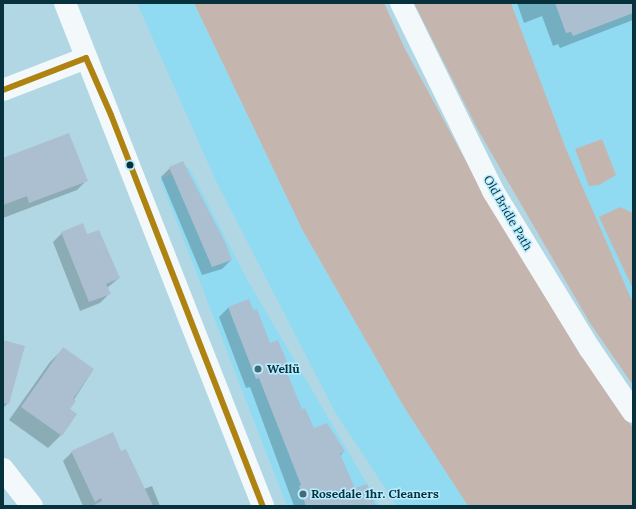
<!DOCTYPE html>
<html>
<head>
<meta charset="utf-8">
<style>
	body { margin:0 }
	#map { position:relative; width:636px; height:509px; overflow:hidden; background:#b0d7e3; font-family:Lora,serif }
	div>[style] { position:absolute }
	.built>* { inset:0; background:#90dbf2 }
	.green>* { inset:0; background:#c5b5af }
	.shadow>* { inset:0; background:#0003 }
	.building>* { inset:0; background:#acbfd1 }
	.street>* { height:22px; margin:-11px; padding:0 11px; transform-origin:11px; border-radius:11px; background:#f3f9fb }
	.bus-1>* { height:6px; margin:-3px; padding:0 3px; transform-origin:3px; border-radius:3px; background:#af8312 }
	.dots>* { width:11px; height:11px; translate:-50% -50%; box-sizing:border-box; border:2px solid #b8ecfe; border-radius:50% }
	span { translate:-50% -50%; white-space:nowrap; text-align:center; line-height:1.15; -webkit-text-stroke:3px #b8ecfe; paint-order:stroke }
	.street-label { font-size:12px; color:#06313d }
	.poi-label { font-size:12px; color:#06313d; font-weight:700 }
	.left { translate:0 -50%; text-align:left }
	.frame { position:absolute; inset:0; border:4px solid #06313d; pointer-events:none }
</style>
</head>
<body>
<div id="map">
	<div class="built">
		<i style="clip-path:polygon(137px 3px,194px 3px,302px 229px,404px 407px,468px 506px,397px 506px,335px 412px,216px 181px)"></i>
		<i style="clip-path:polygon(511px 3px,633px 3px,633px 303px,566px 149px)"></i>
		<i style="clip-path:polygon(189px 167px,248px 281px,380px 506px,287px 506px,160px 179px)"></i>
	</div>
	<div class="green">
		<i style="clip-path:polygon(194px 3px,384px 3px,405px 49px,474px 176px,612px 400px,633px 428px,633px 506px,468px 506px,404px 407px,302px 229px)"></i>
		<i style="clip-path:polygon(414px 3px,511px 3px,566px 149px,633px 303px,633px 385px,590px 323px,478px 130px)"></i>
		<i style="clip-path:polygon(602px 139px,616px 175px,599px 185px,589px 186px,575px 149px)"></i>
		<i style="clip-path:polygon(620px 207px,633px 213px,633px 289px,599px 217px)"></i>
	</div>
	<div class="shadow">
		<i style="clip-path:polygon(517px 3px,633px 3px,633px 20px,560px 48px,558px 44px,553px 46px,542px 16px,524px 23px)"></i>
		<i style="clip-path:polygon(3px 160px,86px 181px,77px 190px,3px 218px)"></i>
		<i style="clip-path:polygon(170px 168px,231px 260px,222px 269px,202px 275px,161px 177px)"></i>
		<i style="clip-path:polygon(62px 233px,87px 236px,119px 278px,107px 288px,109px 294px,100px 303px,80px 311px,53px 242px)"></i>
		<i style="clip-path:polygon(248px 300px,270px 344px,287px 366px,284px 370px,301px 410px,314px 429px,344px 451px,340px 456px,355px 490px,376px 506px,294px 506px,250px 387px,246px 388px,219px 317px,228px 308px)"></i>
		<i style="clip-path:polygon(3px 339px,9px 402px,3px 408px)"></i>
		<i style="clip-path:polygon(63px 349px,93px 370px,68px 409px,61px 435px,48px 448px,9px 420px,50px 362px)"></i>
		<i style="clip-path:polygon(72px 452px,121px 452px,144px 489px,152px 486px,160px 506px,83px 506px,63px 461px)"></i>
	</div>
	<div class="building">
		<i style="clip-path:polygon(555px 3px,633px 3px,633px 13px,573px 36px,571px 32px,566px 33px)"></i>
		<i style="clip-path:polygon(69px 133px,88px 181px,29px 203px,27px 196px,3px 205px,3px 158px)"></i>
		<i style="clip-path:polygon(183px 161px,225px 242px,232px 260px,212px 267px,169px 167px)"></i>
		<i style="clip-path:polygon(83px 223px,87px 234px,99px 230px,120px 278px,106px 284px,111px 294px,89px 302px,61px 232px)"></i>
		<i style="clip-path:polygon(249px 299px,253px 310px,257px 309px,270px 343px,278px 340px,289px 367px,285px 368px,302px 409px,305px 408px,314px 428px,327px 423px,345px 451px,340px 454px,355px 488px,367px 484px,376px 506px,306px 506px,299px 486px,301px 485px,259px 378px,256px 379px,228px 307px)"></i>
		<i style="clip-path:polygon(3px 340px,25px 346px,9px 404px,3px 403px)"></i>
		<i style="clip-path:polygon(63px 347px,94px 369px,73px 399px,76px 401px,70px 409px,77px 414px,62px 436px,21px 407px)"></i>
		<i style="clip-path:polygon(113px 432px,121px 451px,126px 449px,153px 506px,92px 506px,102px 501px,101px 498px,95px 502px,71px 451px)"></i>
	</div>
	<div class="street">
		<i style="left:65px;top:3px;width:541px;rotate:68.51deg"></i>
		<i style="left:401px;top:3px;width:209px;rotate:63.9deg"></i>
		<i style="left:493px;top:191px;width:185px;rotate:58.5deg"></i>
		<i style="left:590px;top:349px;width:76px;rotate:55.7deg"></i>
		<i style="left:3px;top:90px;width:89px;rotate:-21.1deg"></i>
		<i style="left:3px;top:469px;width:47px;rotate:51.9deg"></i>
	</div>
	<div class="bus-1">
		<i style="left:86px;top:58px;width:62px;rotate:66.3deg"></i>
		<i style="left:111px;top:115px;width:420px;rotate:68.8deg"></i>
		<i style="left:3px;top:90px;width:89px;rotate:-21.1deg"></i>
	</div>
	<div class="dots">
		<i style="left:130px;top:165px;background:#06313d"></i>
		<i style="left:258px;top:369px;background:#426b77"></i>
		<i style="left:303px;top:494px;background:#426b77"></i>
	</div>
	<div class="street-label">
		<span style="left:508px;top:213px;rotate:60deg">Old Bridle Path</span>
	</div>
	<div class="poi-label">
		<span class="left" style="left:267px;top:369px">Wellü</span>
		<span class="left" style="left:311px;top:494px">Rosedale 1hr. Cleaners</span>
	</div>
	<div class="frame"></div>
</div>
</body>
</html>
